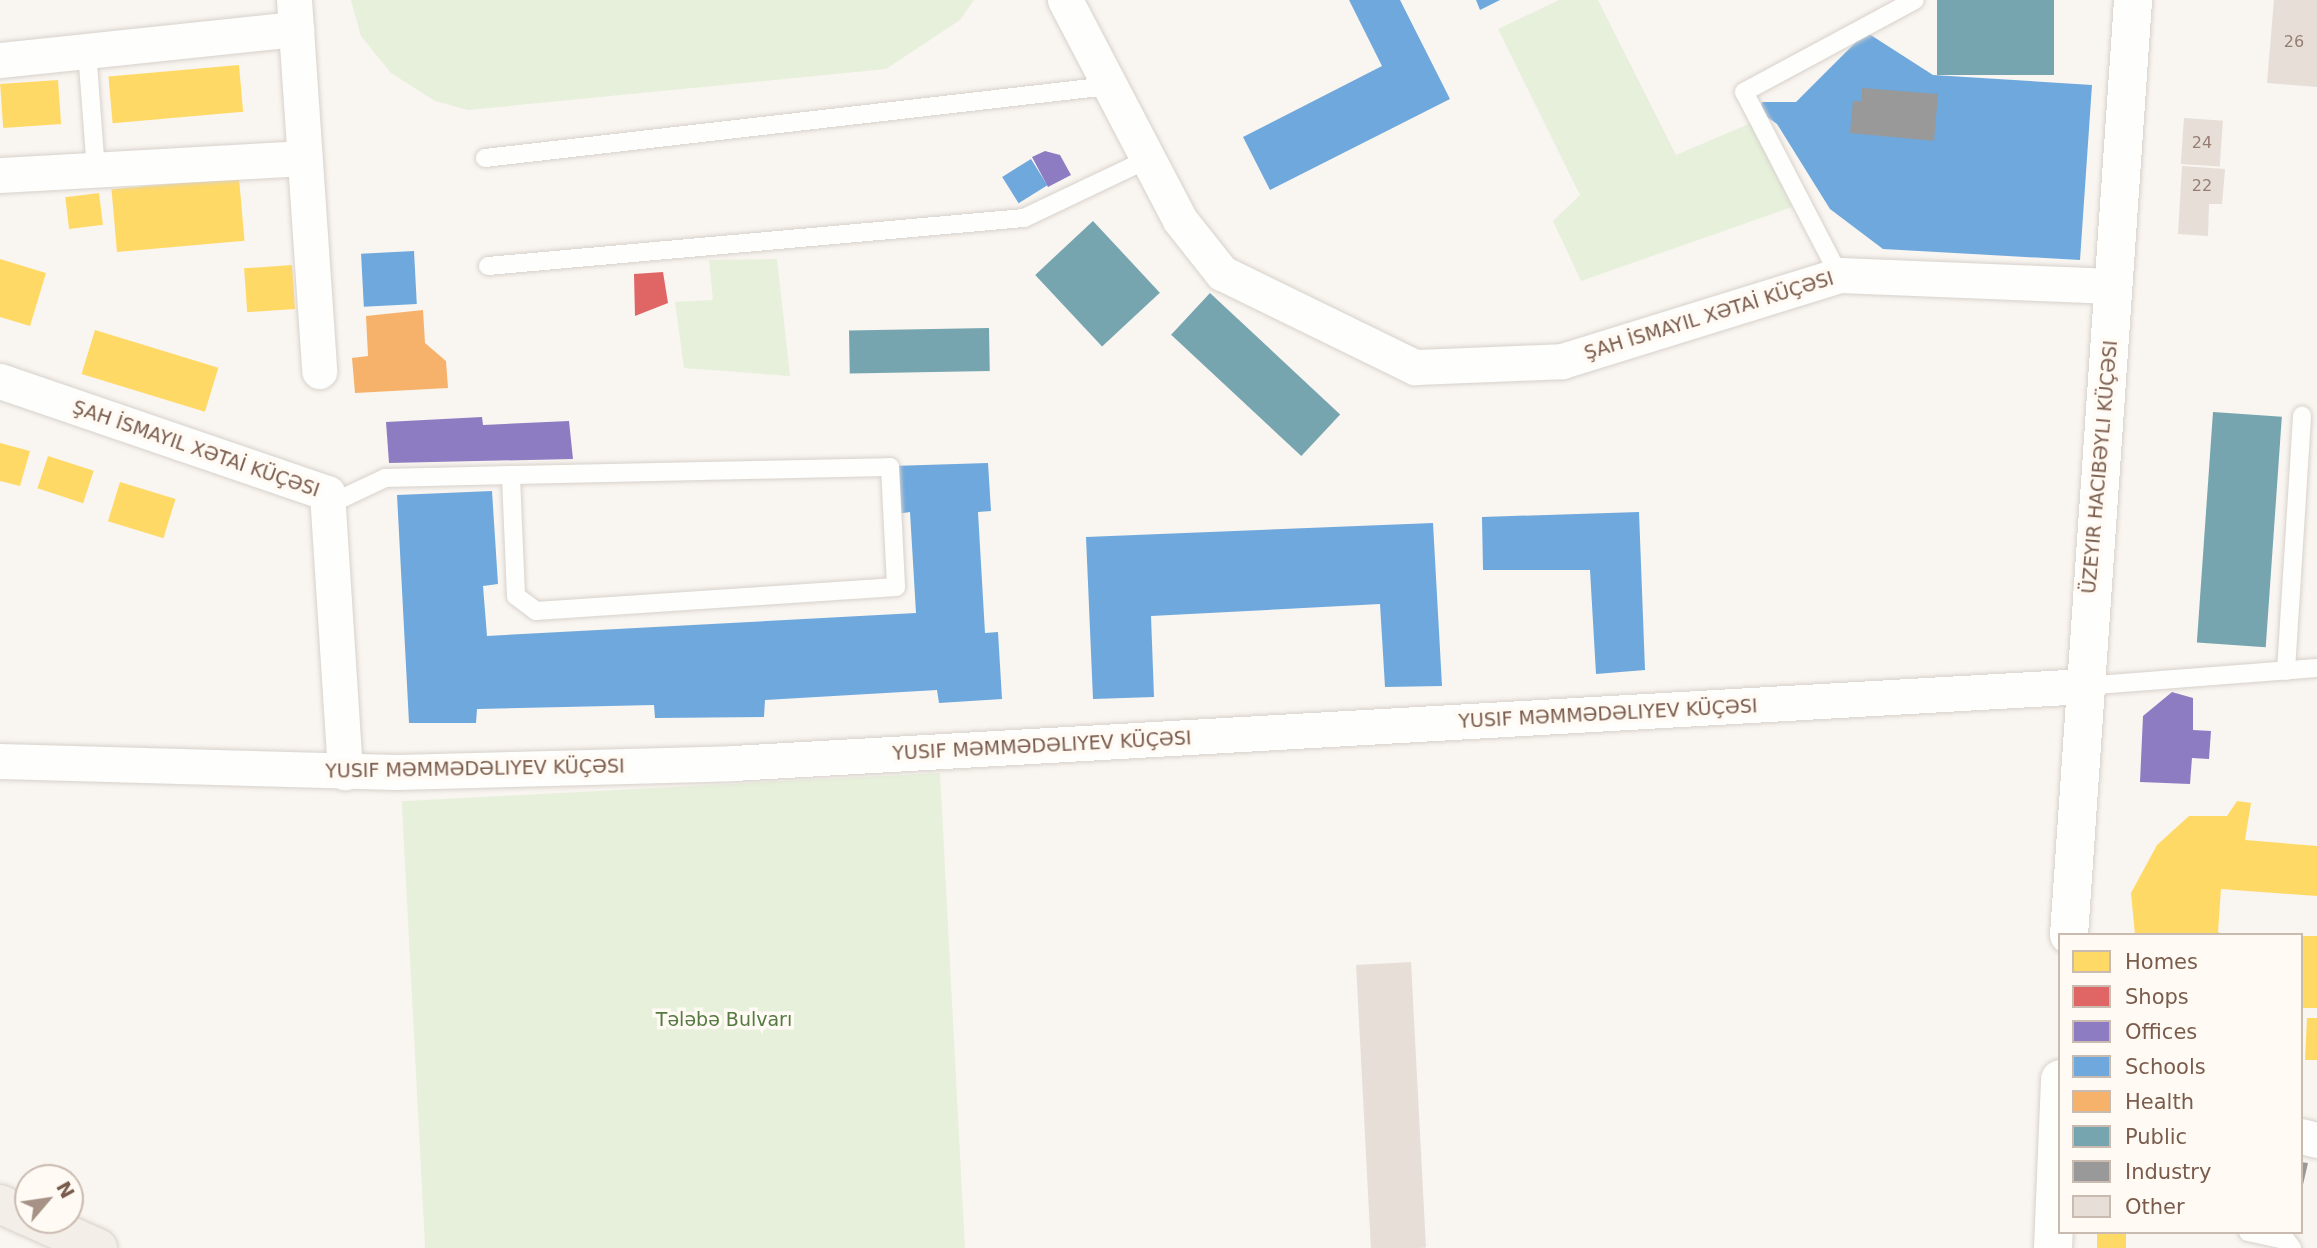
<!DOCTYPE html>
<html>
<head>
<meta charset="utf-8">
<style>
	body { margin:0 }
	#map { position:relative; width:2317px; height:1248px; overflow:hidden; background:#f9f5f0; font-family:"DejaVu Sans",sans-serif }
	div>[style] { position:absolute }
	.green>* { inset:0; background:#e7f0db; transform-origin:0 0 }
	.homes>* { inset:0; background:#ffd966; transform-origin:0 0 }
	.shops>* { inset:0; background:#e06666 }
	.offices>* { inset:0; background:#8e7cc3 }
	.schools>* { inset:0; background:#6fa8dc; transform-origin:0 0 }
	.health>* { inset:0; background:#f6b26b }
	.public>* { inset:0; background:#76a5af; transform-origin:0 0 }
	.industry>* { inset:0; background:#999 }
	.building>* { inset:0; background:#e6ded7; transform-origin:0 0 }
	.roads { filter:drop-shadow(0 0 2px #d7d1cb) drop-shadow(0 0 2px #d7d1cb) }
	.lane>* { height:18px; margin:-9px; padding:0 9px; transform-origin:9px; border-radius:9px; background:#fefefd }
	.street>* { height:35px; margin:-17.5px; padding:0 17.5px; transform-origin:17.5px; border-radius:17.5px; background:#fefefd }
	.secondary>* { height:38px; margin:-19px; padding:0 19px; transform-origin:19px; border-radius:19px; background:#fefefd }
	.primary>* { height:38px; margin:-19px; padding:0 19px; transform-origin:19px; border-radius:19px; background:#f3eee8 }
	span { translate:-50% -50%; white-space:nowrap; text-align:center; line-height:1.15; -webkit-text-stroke:7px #fffaf3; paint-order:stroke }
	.number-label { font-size:16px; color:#977e72 }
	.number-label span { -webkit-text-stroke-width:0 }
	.street-label { font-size:19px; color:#7a5c4d }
	.park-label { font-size:19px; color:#537a41 }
	.legend { position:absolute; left:2058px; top:933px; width:245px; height:301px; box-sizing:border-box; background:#fffaf3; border:2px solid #cabbb1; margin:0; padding:9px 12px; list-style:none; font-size:21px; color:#7a5c4d }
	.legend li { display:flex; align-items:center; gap:14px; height:35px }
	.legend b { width:35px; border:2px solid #cabbb1 }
	.north { position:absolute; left:14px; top:1164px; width:70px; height:70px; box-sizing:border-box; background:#fffaf3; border:2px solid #cabbb1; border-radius:50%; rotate:61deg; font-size:19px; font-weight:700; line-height:28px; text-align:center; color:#7a5c4d }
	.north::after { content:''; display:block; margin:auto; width:24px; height:32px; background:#a69286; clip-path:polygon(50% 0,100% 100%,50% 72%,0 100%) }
</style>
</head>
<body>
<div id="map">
	<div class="green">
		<i style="clip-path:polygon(351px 0,974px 0,960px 20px,886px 69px,468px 110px,435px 101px,391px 73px,361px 36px)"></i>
		<i style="clip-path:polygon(1559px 0,1598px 0,1676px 155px,1751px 123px,1792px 207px,1581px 281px,1553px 221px,1580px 195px,1498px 29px)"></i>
		<i style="clip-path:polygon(777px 259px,790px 376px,684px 368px,675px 302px,713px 300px,709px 260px)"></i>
		<i style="left:940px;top:773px;width:476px;height:539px;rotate:87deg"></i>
	</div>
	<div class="homes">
		<i style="left:239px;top:65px;width:47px;height:131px;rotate:85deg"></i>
		<i style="left:58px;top:80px;width:44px;height:58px;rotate:86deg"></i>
		<i style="left:239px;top:178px;width:63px;height:128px;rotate:85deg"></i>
		<i style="left:99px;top:193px;width:32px;height:34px;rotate:83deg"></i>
		<i style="clip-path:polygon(0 259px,46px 273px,30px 326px,0 317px)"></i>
		<i style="left:292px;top:265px;width:44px;height:48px;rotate:86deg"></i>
		<i style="left:95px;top:330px;width:129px;height:46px;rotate:17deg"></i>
		<i style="clip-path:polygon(0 443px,30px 451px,20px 486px,0 481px)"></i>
		<i style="left:48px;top:456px;width:48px;height:34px;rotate:18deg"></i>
		<i style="left:120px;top:482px;width:58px;height:41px;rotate:17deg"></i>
		<i style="clip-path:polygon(2237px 801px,2251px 803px,2245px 840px,2317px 846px,2317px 896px,2221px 889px,2218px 932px,2225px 935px,2135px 935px,2131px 893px,2157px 845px,2189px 816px,2227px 816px)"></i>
		<i style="left:2301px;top:936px;width:16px;height:72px"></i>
		<i style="clip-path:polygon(2307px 1018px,2317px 1018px,2317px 1060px,2305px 1060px)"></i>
		<i style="left:2097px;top:1232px;width:29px;height:16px"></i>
	</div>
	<div class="shops">
		<i style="clip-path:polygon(663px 272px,668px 303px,635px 316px,634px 274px)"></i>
	</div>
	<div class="offices">
		<i style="clip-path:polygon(1045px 151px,1060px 155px,1071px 175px,1048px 187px,1032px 157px)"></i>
		<i style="clip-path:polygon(482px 417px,483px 425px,569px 421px,573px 459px,389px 463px,386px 422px)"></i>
		<i style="clip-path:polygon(2172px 692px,2193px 698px,2193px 730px,2211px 731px,2209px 759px,2192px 758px,2190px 784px,2140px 782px,2143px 716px)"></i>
	</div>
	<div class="schools">
		<i style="clip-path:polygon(1349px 0,1400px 0,1450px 99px,1270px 190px,1243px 137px,1382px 66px)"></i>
		<i style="clip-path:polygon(1476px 0,1500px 0,1480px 10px)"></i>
		<i style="clip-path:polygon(1866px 32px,1933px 75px,2092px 85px,2080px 260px,1883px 249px,1830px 209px,1777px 124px,1760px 112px,1762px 102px,1796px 102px)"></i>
		<i style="left:1031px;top:159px;width:31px;height:34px;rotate:58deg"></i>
		<i style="left:414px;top:251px;width:53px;height:53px;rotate:87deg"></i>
		<i style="clip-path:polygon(988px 463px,991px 511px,978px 512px,985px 633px,998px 632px,1002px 699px,939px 703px,937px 690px,765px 700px,764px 717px,655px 718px,654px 705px,477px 709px,476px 723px,409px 723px,397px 495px,492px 491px,498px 584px,483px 586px,487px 636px,916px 613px,910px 512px,897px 514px,892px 466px)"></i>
		<i style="clip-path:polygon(1639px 512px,1645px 670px,1596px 674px,1590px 570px,1483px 570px,1482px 517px)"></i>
		<i style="clip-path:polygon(1433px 523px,1442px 686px,1385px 687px,1380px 604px,1151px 616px,1154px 697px,1093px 699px,1086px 537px)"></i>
	</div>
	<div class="health">
		<i style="clip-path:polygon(423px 310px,425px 343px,446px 361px,448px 388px,355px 393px,352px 358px,368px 356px,366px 316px)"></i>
	</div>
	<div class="public">
		<i style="left:1937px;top:0;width:117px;height:75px"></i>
		<i style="left:1093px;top:221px;width:98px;height:79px;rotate:47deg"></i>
		<i style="left:1210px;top:293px;width:178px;height:57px;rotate:43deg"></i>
		<i style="left:989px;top:328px;width:43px;height:140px;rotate:89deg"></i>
		<i style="left:2213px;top:412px;width:69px;height:231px;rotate:4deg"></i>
	</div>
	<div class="industry">
		<i style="clip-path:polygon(1862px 88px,1938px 94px,1934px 141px,1850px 133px,1853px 101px,1862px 101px)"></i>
		<i style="clip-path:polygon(2301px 1162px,2308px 1163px,2302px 1189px,2301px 1189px)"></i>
	</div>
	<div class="building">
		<i style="clip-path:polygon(2274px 0,2317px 0,2317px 87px,2267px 83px)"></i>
		<i style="left:2184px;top:118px;width:39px;height:46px;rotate:4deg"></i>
		<i style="clip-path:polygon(2182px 166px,2225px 169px,2222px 204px,2209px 204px,2208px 236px,2178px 234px)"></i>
		<i style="left:1411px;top:962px;width:286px;height:55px;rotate:87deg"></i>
	</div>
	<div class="roads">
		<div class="lane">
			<i style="left:87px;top:51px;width:119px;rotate:85.7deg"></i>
			<i style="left:485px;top:158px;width:627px;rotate:-6.59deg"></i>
			<i style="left:488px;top:266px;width:538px;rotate:-5.12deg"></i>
			<i style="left:1024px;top:218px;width:137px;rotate:-25.4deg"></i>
			<i style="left:1839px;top:275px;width:206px;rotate:-117.4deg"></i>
			<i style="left:1744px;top:92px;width:194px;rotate:-28.3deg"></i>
			<i style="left:328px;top:505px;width:63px;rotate:-25.3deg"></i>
			<i style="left:385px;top:478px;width:126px;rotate:-1.4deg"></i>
			<i style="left:511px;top:475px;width:379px;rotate:-1.2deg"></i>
			<i style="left:890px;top:467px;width:120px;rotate:87.1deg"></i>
			<i style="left:896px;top:587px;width:361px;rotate:176.2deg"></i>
			<i style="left:536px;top:611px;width:25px;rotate:-143deg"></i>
			<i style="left:516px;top:596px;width:121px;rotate:-92.4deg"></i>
			<i style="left:2286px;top:671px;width:256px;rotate:-86.4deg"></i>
			<i style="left:2083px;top:686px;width:235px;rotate:-4.4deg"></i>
			<i style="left:2248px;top:1232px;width:39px;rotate:12deg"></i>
			<i style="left:2286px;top:1240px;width:10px;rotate:53deg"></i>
		</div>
		<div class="street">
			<i style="left:294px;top:0;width:372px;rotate:86.1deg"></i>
			<i style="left:1065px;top:0;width:248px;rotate:62.4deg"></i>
			<i style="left:1180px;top:220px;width:68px;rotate:51.6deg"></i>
			<i style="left:1222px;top:273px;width:215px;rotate:26deg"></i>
			<i style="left:1415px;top:367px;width:147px;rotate:-2.3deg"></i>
			<i style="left:1562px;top:361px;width:290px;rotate:-17.2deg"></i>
			<i style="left:1839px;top:275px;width:275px;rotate:2.3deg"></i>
			<i style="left:0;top:60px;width:298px;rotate:-6deg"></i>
			<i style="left:0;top:175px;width:305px;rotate:-3.2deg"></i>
			<i style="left:0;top:381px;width:346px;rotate:18.9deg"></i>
			<i style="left:327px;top:493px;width:280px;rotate:86.3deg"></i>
			<i style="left:0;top:761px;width:396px;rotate:1.6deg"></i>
			<i style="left:396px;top:772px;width:337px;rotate:-1.5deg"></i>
			<i style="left:733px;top:763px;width:1352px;rotate:-3.26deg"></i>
			<i style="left:2301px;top:1136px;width:16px;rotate:14deg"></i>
		</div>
		<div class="secondary">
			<i style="left:2069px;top:935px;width:937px;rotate:-86.08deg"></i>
			<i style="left:2053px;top:1248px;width:169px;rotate:-87.6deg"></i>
		</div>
		<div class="primary">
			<i style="left:0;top:1204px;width:31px;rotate:25deg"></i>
			<i style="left:35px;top:1220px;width:69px;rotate:24deg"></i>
		</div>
	</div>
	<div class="number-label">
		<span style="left:2294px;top:42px">26</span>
		<span style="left:2202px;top:143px">24</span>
		<span style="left:2202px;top:186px">22</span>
	</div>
	<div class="street-label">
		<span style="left:1709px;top:316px;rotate:-17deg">ŞAH İSMAYIL XƏTAİ KÜÇƏSI</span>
		<span style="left:196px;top:449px;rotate:19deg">ŞAH İSMAYIL XƏTAİ KÜÇƏSI</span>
		<span style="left:2100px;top:467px;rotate:-85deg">ÜZEYIR HACIBƏYLI KÜÇƏSI</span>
		<span style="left:1608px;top:714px;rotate:-3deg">YUSIF MƏMMƏDƏLIYEV KÜÇƏSI</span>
		<span style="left:1042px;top:746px;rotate:-3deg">YUSIF MƏMMƏDƏLIYEV KÜÇƏSI</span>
		<span style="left:475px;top:769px;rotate:-1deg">YUSIF MƏMMƏDƏLIYEV KÜÇƏSI</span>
	</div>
	<div class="park-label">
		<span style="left:724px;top:1020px">Tələbə Bulvarı</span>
	</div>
	<ul class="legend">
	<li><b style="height:19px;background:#ffd966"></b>Homes</li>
	<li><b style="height:19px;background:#e06666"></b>Shops</li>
	<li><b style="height:19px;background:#8e7cc3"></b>Offices</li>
	<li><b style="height:19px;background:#6fa8dc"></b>Schools</li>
	<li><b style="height:19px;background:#f6b26b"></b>Health</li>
	<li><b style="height:19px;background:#76a5af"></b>Public</li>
	<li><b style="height:19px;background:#999"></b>Industry</li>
	<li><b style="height:19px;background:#e6ded7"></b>Other</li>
	</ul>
	<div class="north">N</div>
</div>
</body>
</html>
